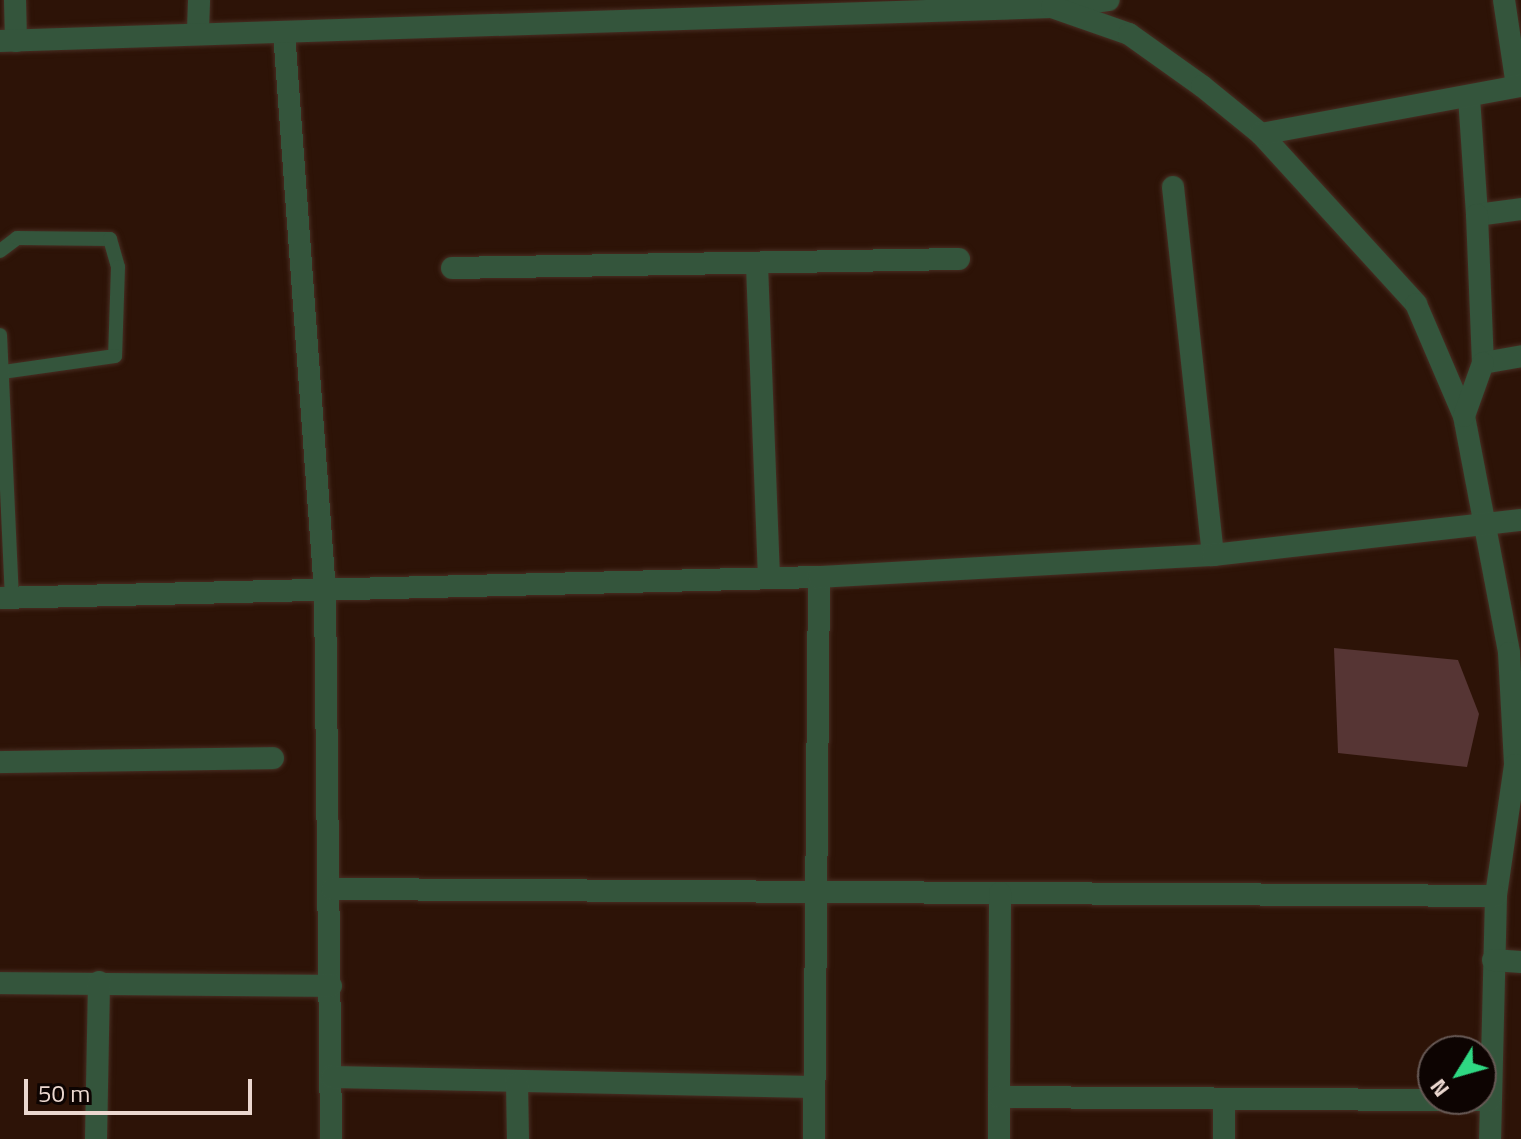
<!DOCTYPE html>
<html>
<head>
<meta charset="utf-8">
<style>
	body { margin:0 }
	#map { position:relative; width:1521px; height:1139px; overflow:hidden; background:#2d1307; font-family:"Titillium Web",sans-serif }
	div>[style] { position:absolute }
	.building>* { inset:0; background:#563534 }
	.roads { filter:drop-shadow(0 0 2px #482e23) drop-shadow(0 0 2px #482e23) }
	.service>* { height:14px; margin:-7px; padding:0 7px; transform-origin:7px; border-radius:7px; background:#34553c }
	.minor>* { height:22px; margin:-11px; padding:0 11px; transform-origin:11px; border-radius:11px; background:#34553c }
	.tertiary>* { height:22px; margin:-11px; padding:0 11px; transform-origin:11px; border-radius:11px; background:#34553c }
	span { translate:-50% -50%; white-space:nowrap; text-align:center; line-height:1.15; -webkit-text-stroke:8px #0d0402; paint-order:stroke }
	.north { position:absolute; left:1417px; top:1035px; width:80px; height:80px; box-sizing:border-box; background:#0d0402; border:2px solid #665854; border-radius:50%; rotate:233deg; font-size:22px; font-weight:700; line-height:32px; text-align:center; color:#ebd7cf }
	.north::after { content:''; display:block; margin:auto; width:28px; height:36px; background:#2fd883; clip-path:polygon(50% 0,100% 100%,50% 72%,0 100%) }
	.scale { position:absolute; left:24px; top:1079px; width:228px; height:36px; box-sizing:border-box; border:4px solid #ebd7cf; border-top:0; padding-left:10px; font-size:24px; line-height:28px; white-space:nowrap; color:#ebd7cf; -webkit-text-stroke:6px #0d0402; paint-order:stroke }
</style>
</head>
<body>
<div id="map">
	<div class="building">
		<i style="clip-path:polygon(1334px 648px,1458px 660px,1479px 714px,1467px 767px,1338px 753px)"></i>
	</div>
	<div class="roads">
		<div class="service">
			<i style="left:0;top:251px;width:21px;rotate:-37deg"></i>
			<i style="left:17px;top:238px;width:93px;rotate:0.6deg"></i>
			<i style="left:110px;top:239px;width:29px;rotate:74deg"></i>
			<i style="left:118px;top:267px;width:89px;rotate:91.9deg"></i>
			<i style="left:115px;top:356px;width:114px;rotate:171.9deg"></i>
			<i style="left:0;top:335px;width:263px;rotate:87.4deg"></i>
		</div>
		<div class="minor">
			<i style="left:15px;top:0;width:41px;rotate:88.6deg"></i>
			<i style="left:1504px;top:0;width:87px;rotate:81.4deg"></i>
			<i style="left:1057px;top:7px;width:52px;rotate:-7.7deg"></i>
			<i style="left:198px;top:30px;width:30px;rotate:-88deg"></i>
			<i style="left:284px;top:32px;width:561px;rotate:85.81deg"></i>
			<i style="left:325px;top:591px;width:548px;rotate:89.37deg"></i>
			<i style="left:0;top:41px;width:1053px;rotate:-1.85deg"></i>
			<i style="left:1052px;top:7px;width:82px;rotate:19.3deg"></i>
			<i style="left:1129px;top:34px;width:90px;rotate:35.5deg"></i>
			<i style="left:1202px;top:86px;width:76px;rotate:39.1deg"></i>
			<i style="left:1261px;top:134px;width:230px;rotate:47.6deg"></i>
			<i style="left:1416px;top:304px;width:122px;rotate:66.8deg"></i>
			<i style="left:1464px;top:416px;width:241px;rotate:79.2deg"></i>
			<i style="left:1509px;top:653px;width:112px;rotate:86.9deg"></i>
			<i style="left:1515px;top:765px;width:132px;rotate:98.3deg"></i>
			<i style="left:1496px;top:896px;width:243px;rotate:91.4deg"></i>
			<i style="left:1469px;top:97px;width:118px;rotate:86.1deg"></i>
			<i style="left:1477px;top:215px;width:44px;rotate:-7.8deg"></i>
			<i style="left:1261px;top:134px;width:264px;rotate:-10.5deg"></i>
			<i style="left:1173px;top:187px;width:370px;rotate:83.8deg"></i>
			<i style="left:1477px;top:215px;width:148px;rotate:87.7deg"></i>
			<i style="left:1483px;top:363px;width:39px;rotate:-10deg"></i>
			<i style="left:757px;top:265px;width:312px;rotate:87.8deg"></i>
			<i style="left:452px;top:268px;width:507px;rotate:-1.02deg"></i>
			<i style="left:1464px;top:416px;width:56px;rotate:-70.3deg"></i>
			<i style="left:0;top:762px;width:273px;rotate:-0.8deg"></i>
			<i style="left:332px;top:889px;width:1164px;rotate:0.34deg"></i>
			<i style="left:1493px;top:960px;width:28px;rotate:4deg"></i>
			<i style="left:0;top:983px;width:331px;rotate:0.5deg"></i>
			<i style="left:332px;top:1077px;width:481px;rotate:1.2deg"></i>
			<i style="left:517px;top:1083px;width:56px;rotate:89deg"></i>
			<i style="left:999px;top:1097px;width:204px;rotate:-89.7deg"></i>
			<i style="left:96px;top:1139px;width:157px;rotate:-88.9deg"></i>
			<i style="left:814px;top:1139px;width:562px;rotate:-89.49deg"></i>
			<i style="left:999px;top:1139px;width:42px;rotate:-90deg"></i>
			<i style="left:999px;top:1097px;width:491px;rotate:0.4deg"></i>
			<i style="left:1224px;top:1139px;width:35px;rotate:-90deg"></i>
		</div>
		<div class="tertiary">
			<i style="left:0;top:598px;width:819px;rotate:-1.47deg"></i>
			<i style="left:819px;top:577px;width:395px;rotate:-3.2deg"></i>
			<i style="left:1213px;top:555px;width:310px;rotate:-6.5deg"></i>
		</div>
	</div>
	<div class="north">N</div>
	<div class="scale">50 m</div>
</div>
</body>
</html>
